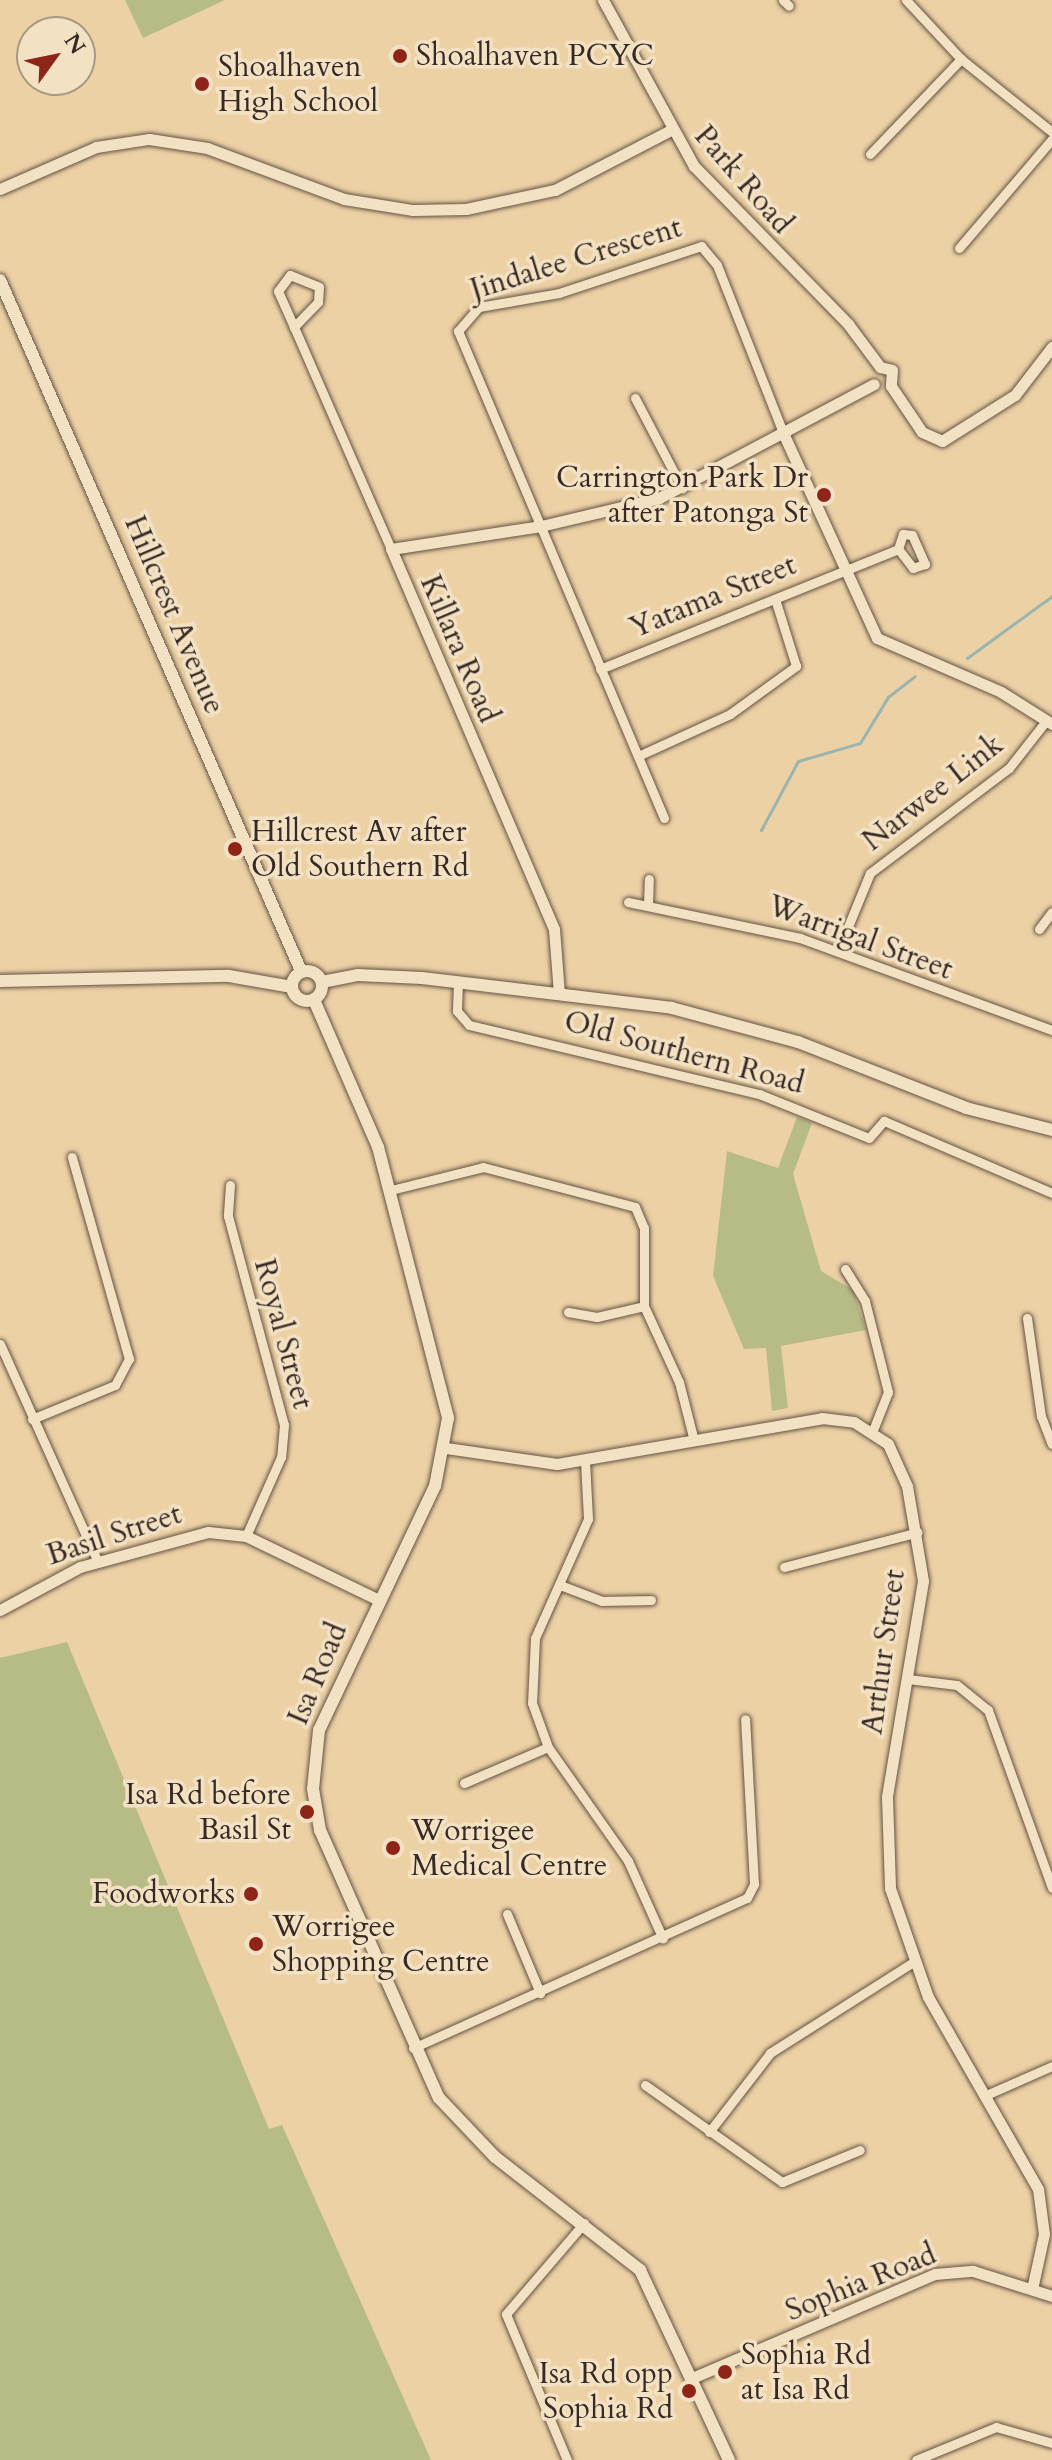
<!DOCTYPE html>
<html>
<head>
<meta charset="utf-8">
<style>
	body { margin:0 }
	#map { position:relative; width:1052px; height:2460px; overflow:hidden; background:#ecd1a5; font-family:Cardo,serif }
	div>[style] { position:absolute }
	.green>* { inset:0; background:#b7bc86 }
	.stream>* { height:3px; margin:-1.5px; padding:0 1.5px; transform-origin:1.5px; border-radius:1.5px; background:#9ab5af }
	.roads { filter:drop-shadow(0 0 2px #645344) drop-shadow(0 0 2px #645344) }
	.minor>* { height:9px; margin:-4.5px; padding:0 4.5px; transform-origin:4.5px; border-radius:4.5px; background:#f3e1c4 }
	.tertiary>* { height:11px; margin:-5.5px; padding:0 5.5px; transform-origin:5.5px; border-radius:5.5px; background:#f3e1c4 }
	.secondary>* { height:12px; margin:-6px; padding:0 6px; transform-origin:6px; border-radius:6px; background:#f3e1c4 }
	.secondary>.ring { margin:-6px; padding:0; box-sizing:content-box; background:none; border:12px solid #f3e1c4; border-radius:50% }
	.dots>* { width:22px; height:22px; translate:-50% -50%; box-sizing:border-box; border:4px solid #f3e1c4; border-radius:50% }
	span { translate:-50% -50%; white-space:nowrap; text-align:center; line-height:1.15; -webkit-text-stroke:7px #f3e1c4; paint-order:stroke }
	.poi-label { font-size:30px; color:#372923 }
	.left { translate:0 -50%; text-align:left }
	.right { translate:-100% -50%; text-align:right }
	.street-label { font-size:30px; color:#372923 }
	.north { position:absolute; left:16px; top:16px; width:80px; height:80px; box-sizing:border-box; background:#f3e1c4; border:2px solid #a89784; border-radius:50%; rotate:57deg; font-size:22px; font-weight:700; line-height:32px; text-align:center; color:#372923 }
	.north::after { content:''; display:block; margin:auto; width:28px; height:36px; background:#8f2418; clip-path:polygon(50% 0,100% 100%,50% 72%,0 100%) }
</style>
</head>
<body>
<div id="map">
	<div class="green">
		<i style="clip-path:polygon(125px 0,225px 0,143px 38px)"></i>
		<i style="clip-path:polygon(797px 1117px,812px 1123px,793px 1174px,821px 1271px,853px 1290px,866px 1330px,781px 1346px,788px 1408px,772px 1411px,766px 1348px,744px 1349px,713px 1276px,727px 1151px,778px 1168px)"></i>
		<i style="clip-path:polygon(67px 1642px,269px 2129px,282px 2125px,431px 2460px,0 2460px,0 1658px)"></i>
	</div>
	<div class="stream">
		<i style="left:967px;top:658px;width:105px;rotate:-36.1deg"></i>
		<i style="left:761px;top:830px;width:78px;rotate:-61.8deg"></i>
		<i style="left:798px;top:761px;width:65px;rotate:-16.2deg"></i>
		<i style="left:860px;top:743px;width:54px;rotate:-58.7deg"></i>
		<i style="left:888px;top:697px;width:34px;rotate:-38deg"></i>
	</div>
	<div class="roads">
		<div class="minor">
			<i style="left:783px;top:0;width:8px;rotate:45deg"></i>
			<i style="left:906px;top:0;width:81px;rotate:47deg"></i>
			<i style="left:961px;top:59px;width:117px;rotate:38.7deg"></i>
			<i style="left:870px;top:154px;width:132px;rotate:-46.2deg"></i>
			<i style="left:959px;top:248px;width:143px;rotate:-49.5deg"></i>
			<i style="left:294px;top:327px;width:39px;rotate:-114deg"></i>
			<i style="left:278px;top:291px;width:20px;rotate:-53deg"></i>
			<i style="left:290px;top:275px;width:31px;rotate:22deg"></i>
			<i style="left:319px;top:287px;width:15px;rotate:94deg"></i>
			<i style="left:318px;top:302px;width:35px;rotate:134deg"></i>
			<i style="left:294px;top:327px;width:242px;rotate:66.4deg"></i>
			<i style="left:635px;top:398px;width:102px;rotate:62.4deg"></i>
			<i style="left:600px;top:669px;width:321px;rotate:-21.9deg"></i>
			<i style="left:898px;top:549px;width:16px;rotate:-72deg"></i>
			<i style="left:903px;top:534px;width:9px;rotate:6deg"></i>
			<i style="left:912px;top:535px;width:32px;rotate:66deg"></i>
			<i style="left:925px;top:564px;width:13px;rotate:162deg"></i>
			<i style="left:913px;top:568px;width:24px;rotate:-128deg"></i>
			<i style="left:638px;top:756px;width:101px;rotate:-24.5deg"></i>
			<i style="left:730px;top:714px;width:82px;rotate:-36deg"></i>
			<i style="left:796px;top:666px;width:70px;rotate:-107.4deg"></i>
			<i style="left:664px;top:818px;width:529px;rotate:-112.93deg"></i>
			<i style="left:458px;top:331px;width:32px;rotate:-49deg"></i>
			<i style="left:479px;top:307px;width:81px;rotate:-9.9deg"></i>
			<i style="left:559px;top:293px;width:150px;rotate:-18.3deg"></i>
			<i style="left:701px;top:246px;width:25px;rotate:50deg"></i>
			<i style="left:717px;top:265px;width:183px;rotate:68.5deg"></i>
			<i style="left:628px;top:902px;width:176px;rotate:11.8deg"></i>
			<i style="left:800px;top:938px;width:268px;rotate:20.1deg"></i>
			<i style="left:648px;top:904px;width:25px;rotate:-88deg"></i>
			<i style="left:1039px;top:929px;width:21px;rotate:-53deg"></i>
			<i style="left:838px;top:951px;width:84px;rotate:-67.7deg"></i>
			<i style="left:870px;top:873px;width:174px;rotate:-37.1deg"></i>
			<i style="left:1009px;top:768px;width:60px;rotate:-51.8deg"></i>
			<i style="left:458px;top:981px;width:30px;rotate:92deg"></i>
			<i style="left:457px;top:1011px;width:18px;rotate:49deg"></i>
			<i style="left:469px;top:1025px;width:298px;rotate:13.4deg"></i>
			<i style="left:759px;top:1094px;width:118px;rotate:21.8deg"></i>
			<i style="left:869px;top:1138px;width:23px;rotate:-49deg"></i>
			<i style="left:884px;top:1121px;width:183px;rotate:23.2deg"></i>
			<i style="left:230px;top:1185px;width:31px;rotate:94deg"></i>
			<i style="left:228px;top:1216px;width:216px;rotate:75deg"></i>
			<i style="left:284px;top:1425px;width:32px;rotate:95deg"></i>
			<i style="left:281px;top:1457px;width:86px;rotate:113.9deg"></i>
			<i style="left:391px;top:1190px;width:95px;rotate:-14deg"></i>
			<i style="left:483px;top:1167px;width:157px;rotate:14.7deg"></i>
			<i style="left:635px;top:1207px;width:23px;rotate:67deg"></i>
			<i style="left:644px;top:1228px;width:78px;rotate:90deg"></i>
			<i style="left:644px;top:1306px;width:84px;rotate:65.3deg"></i>
			<i style="left:679px;top:1382px;width:61px;rotate:75.7deg"></i>
			<i style="left:845px;top:1269px;width:38px;rotate:58deg"></i>
			<i style="left:865px;top:1301px;width:94px;rotate:75.8deg"></i>
			<i style="left:888px;top:1392px;width:41px;rotate:111.5deg"></i>
			<i style="left:568px;top:1312px;width:29px;rotate:10deg"></i>
			<i style="left:597px;top:1317px;width:48px;rotate:-13.2deg"></i>
			<i style="left:1027px;top:1318px;width:99px;rotate:81.9deg"></i>
			<i style="left:1041px;top:1416px;width:30px;rotate:69deg"></i>
			<i style="left:0;top:1344px;width:237px;rotate:65.8deg"></i>
			<i style="left:32px;top:1419px;width:90px;rotate:-22.3deg"></i>
			<i style="left:115px;top:1385px;width:30px;rotate:-62deg"></i>
			<i style="left:129px;top:1359px;width:210px;rotate:-105.8deg"></i>
			<i style="left:585px;top:1461px;width:58px;rotate:87deg"></i>
			<i style="left:588px;top:1519px;width:130px;rotate:114deg"></i>
			<i style="left:535px;top:1638px;width:65px;rotate:92.6deg"></i>
			<i style="left:532px;top:1703px;width:47px;rotate:70deg"></i>
			<i style="left:548px;top:1747px;width:139px;rotate:54.9deg"></i>
			<i style="left:628px;top:1861px;width:85px;rotate:65.8deg"></i>
			<i style="left:784px;top:1567px;width:138px;rotate:-14.6deg"></i>
			<i style="left:560px;top:1585px;width:45px;rotate:20.9deg"></i>
			<i style="left:602px;top:1601px;width:49px;rotate:-1.2deg"></i>
			<i style="left:908px;top:1679px;width:49px;rotate:7deg"></i>
			<i style="left:957px;top:1685px;width:40px;rotate:39deg"></i>
			<i style="left:988px;top:1710px;width:189px;rotate:70.2deg"></i>
			<i style="left:464px;top:1783px;width:91px;rotate:-23.2deg"></i>
			<i style="left:507px;top:1914px;width:86px;rotate:67.3deg"></i>
			<i style="left:413px;top:2048px;width:366px;rotate:-24.2deg"></i>
			<i style="left:747px;top:1898px;width:16px;rotate:-63deg"></i>
			<i style="left:754px;top:1884px;width:165px;rotate:-93.1deg"></i>
			<i style="left:645px;top:2085px;width:168px;rotate:35.3deg"></i>
			<i style="left:782px;top:2182px;width:84px;rotate:-22.3deg"></i>
			<i style="left:986px;top:2095px;width:72px;rotate:-23.7deg"></i>
			<i style="left:709px;top:2132px;width:100px;rotate:-52.3deg"></i>
			<i style="left:770px;top:2053px;width:168px;rotate:-32.4deg"></i>
			<i style="left:567px;top:2460px;width:158px;rotate:-112.7deg"></i>
			<i style="left:506px;top:2314px;width:120px;rotate:-49.4deg"></i>
			<i style="left:916px;top:2460px;width:87px;rotate:-22.4deg"></i>
			<i style="left:996px;top:2427px;width:58px;rotate:15.9deg"></i>
		</div>
		<div class="tertiary">
			<i style="left:603px;top:0;width:189px;rotate:61.3deg"></i>
			<i style="left:694px;top:166px;width:221px;rotate:45.7deg"></i>
			<i style="left:848px;top:324px;width:54px;rotate:53.3deg"></i>
			<i style="left:0;top:189px;width:105px;rotate:-23.6deg"></i>
			<i style="left:96px;top:147px;width:54px;rotate:-8.6deg"></i>
			<i style="left:149px;top:139px;width:59px;rotate:8.8deg"></i>
			<i style="left:207px;top:148px;width:146px;rotate:20.4deg"></i>
			<i style="left:344px;top:199px;width:70px;rotate:9.1deg"></i>
			<i style="left:413px;top:210px;width:53px;rotate:-1.1deg"></i>
			<i style="left:466px;top:209px;width:91px;rotate:-12.1deg"></i>
			<i style="left:555px;top:190px;width:128px;rotate:-27.4deg"></i>
			<i style="left:880px;top:367px;width:12px;rotate:14deg"></i>
			<i style="left:892px;top:370px;width:16px;rotate:94deg"></i>
			<i style="left:891px;top:386px;width:55px;rotate:56deg"></i>
			<i style="left:922px;top:432px;width:22px;rotate:24deg"></i>
			<i style="left:942px;top:441px;width:86px;rotate:-32.2deg"></i>
			<i style="left:1015px;top:395px;width:61px;rotate:-52.4deg"></i>
			<i style="left:784px;top:435px;width:223px;rotate:65.4deg"></i>
			<i style="left:877px;top:638px;width:135px;rotate:23.5deg"></i>
			<i style="left:1001px;top:692px;width:60px;rotate:32.1deg"></i>
			<i style="left:559px;top:994px;width:65px;rotate:-94.4deg"></i>
			<i style="left:554px;top:929px;width:413px;rotate:-113.2deg"></i>
			<i style="left:391px;top:549px;width:152px;rotate:-8.7deg"></i>
			<i style="left:541px;top:526px;width:121px;rotate:-13.3deg"></i>
			<i style="left:659px;top:498px;width:243px;rotate:-27.9deg"></i>
			<i style="left:446px;top:1448px;width:112px;rotate:8.2deg"></i>
			<i style="left:557px;top:1464px;width:269px;rotate:-9.8deg"></i>
			<i style="left:822px;top:1418px;width:32px;rotate:7deg"></i>
			<i style="left:854px;top:1422px;width:40px;rotate:32.9deg"></i>
			<i style="left:888px;top:1444px;width:46px;rotate:65.7deg"></i>
			<i style="left:907px;top:1486px;width:96px;rotate:80.4deg"></i>
			<i style="left:923px;top:1581px;width:219px;rotate:99.5deg"></i>
			<i style="left:887px;top:1797px;width:91px;rotate:88.1deg"></i>
			<i style="left:890px;top:1888px;width:115px;rotate:70.8deg"></i>
			<i style="left:928px;top:1997px;width:221px;rotate:60.2deg"></i>
			<i style="left:1038px;top:2189px;width:45px;rotate:82.4deg"></i>
			<i style="left:1044px;top:2234px;width:56px;rotate:102.3deg"></i>
			<i style="left:0;top:1610px;width:91px;rotate:-28.3deg"></i>
			<i style="left:80px;top:1567px;width:133px;rotate:-15.3deg"></i>
			<i style="left:208px;top:1532px;width:38px;rotate:6deg"></i>
			<i style="left:246px;top:1536px;width:148px;rotate:25.7deg"></i>
			<i style="left:692px;top:2378px;width:264px;rotate:-23.2deg"></i>
			<i style="left:935px;top:2274px;width:38px;rotate:-5deg"></i>
			<i style="left:973px;top:2271px;width:83px;rotate:17.6deg"></i>
		</div>
		<div class="secondary">
			<i style="left:0;top:280px;width:754px;rotate:66.46deg"></i>
			<i class="ring" style="left:292px;top:971px;width:18px;height:18px"></i>
			<i style="left:0;top:981px;width:229px;rotate:-1.3deg"></i>
			<i style="left:229px;top:976px;width:64px;rotate:9.9deg"></i>
			<i style="left:322px;top:982px;width:37px;rotate:-11deg"></i>
			<i style="left:358px;top:975px;width:64px;rotate:2.7deg"></i>
			<i style="left:422px;top:978px;width:252px;rotate:6.8deg"></i>
			<i style="left:672px;top:1008px;width:131px;rotate:15.1deg"></i>
			<i style="left:798px;top:1042px;width:180px;rotate:21.4deg"></i>
			<i style="left:966px;top:1108px;width:89px;rotate:14.3deg"></i>
			<i style="left:314px;top:1000px;width:160px;rotate:66.5deg"></i>
			<i style="left:378px;top:1147px;width:280px;rotate:75.5deg"></i>
			<i style="left:448px;top:1418px;width:69px;rotate:100.8deg"></i>
			<i style="left:435px;top:1486px;width:270px;rotate:115.4deg"></i>
			<i style="left:319px;top:1730px;width:59px;rotate:95.8deg"></i>
			<i style="left:313px;top:1789px;width:42px;rotate:80.3deg"></i>
			<i style="left:320px;top:1830px;width:293px;rotate:66.1deg"></i>
			<i style="left:439px;top:2098px;width:81px;rotate:46.5deg"></i>
			<i style="left:495px;top:2157px;width:184px;rotate:37.9deg"></i>
			<i style="left:640px;top:2270px;width:210px;rotate:64.9deg"></i>
		</div>
	</div>
	<div class="dots">
		<i style="left:400px;top:56px;background:#8f2418"></i>
		<i style="left:202px;top:84px;background:#8f2418"></i>
		<i style="left:824px;top:495px;background:#8f2418"></i>
		<i style="left:235px;top:849px;background:#8f2418"></i>
		<i style="left:307px;top:1812px;background:#8f2418"></i>
		<i style="left:393px;top:1848px;background:#8f2418"></i>
		<i style="left:251px;top:1894px;background:#8f2418"></i>
		<i style="left:256px;top:1944px;background:#8f2418"></i>
		<i style="left:725px;top:2372px;background:#8f2418"></i>
		<i style="left:689px;top:2391px;background:#8f2418"></i>
	</div>
	<div class="poi-label">
		<span class="left" style="left:416px;top:56px">Shoalhaven PCYC</span>
		<span class="left" style="left:218px;top:84px">Shoalhaven<br>High School</span>
		<span class="right" style="left:808px;top:495px">Carrington Park Dr<br>after Patonga St</span>
		<span class="left" style="left:251px;top:849px">Hillcrest Av after<br>Old Southern Rd</span>
		<span class="right" style="left:291px;top:1812px">Isa Rd before<br>Basil St</span>
		<span class="left" style="left:411px;top:1848px">Worrigee<br>Medical Centre</span>
		<span class="right" style="left:235px;top:1894px">Foodworks</span>
		<span class="left" style="left:272px;top:1944px">Worrigee<br>Shopping Centre</span>
		<span class="left" style="left:741px;top:2372px">Sophia Rd<br>at Isa Rd</span>
		<span class="right" style="left:673px;top:2391px">Isa Rd opp<br>Sophia Rd</span>
	</div>
	<div class="street-label">
		<span style="left:743px;top:180px;rotate:49deg">Park Road</span>
		<span style="left:576px;top:259px;rotate:-17deg">Jindalee Crescent</span>
		<span style="left:713px;top:597px;rotate:-22deg">Yatama Street</span>
		<span style="left:174px;top:615px;rotate:67deg">Hillcrest Avenue</span>
		<span style="left:459px;top:649px;rotate:67deg">Killara Road</span>
		<span style="left:933px;top:793px;rotate:-38deg">Narwee Link</span>
		<span style="left:860px;top:938px;rotate:20deg">Warrigal Street</span>
		<span style="left:684px;top:1053px;rotate:15deg">Old Southern Road</span>
		<span style="left:283px;top:1334px;rotate:75deg">Royal Street</span>
		<span style="left:114px;top:1535px;rotate:-18deg">Basil Street</span>
		<span style="left:884px;top:1652px;rotate:-82deg">Arthur Street</span>
		<span style="left:318px;top:1674px;rotate:-67deg">Isa Road</span>
		<span style="left:861px;top:2283px;rotate:-22deg">Sophia Road</span>
	</div>
	<div class="north">N</div>
</div>
</body>
</html>
